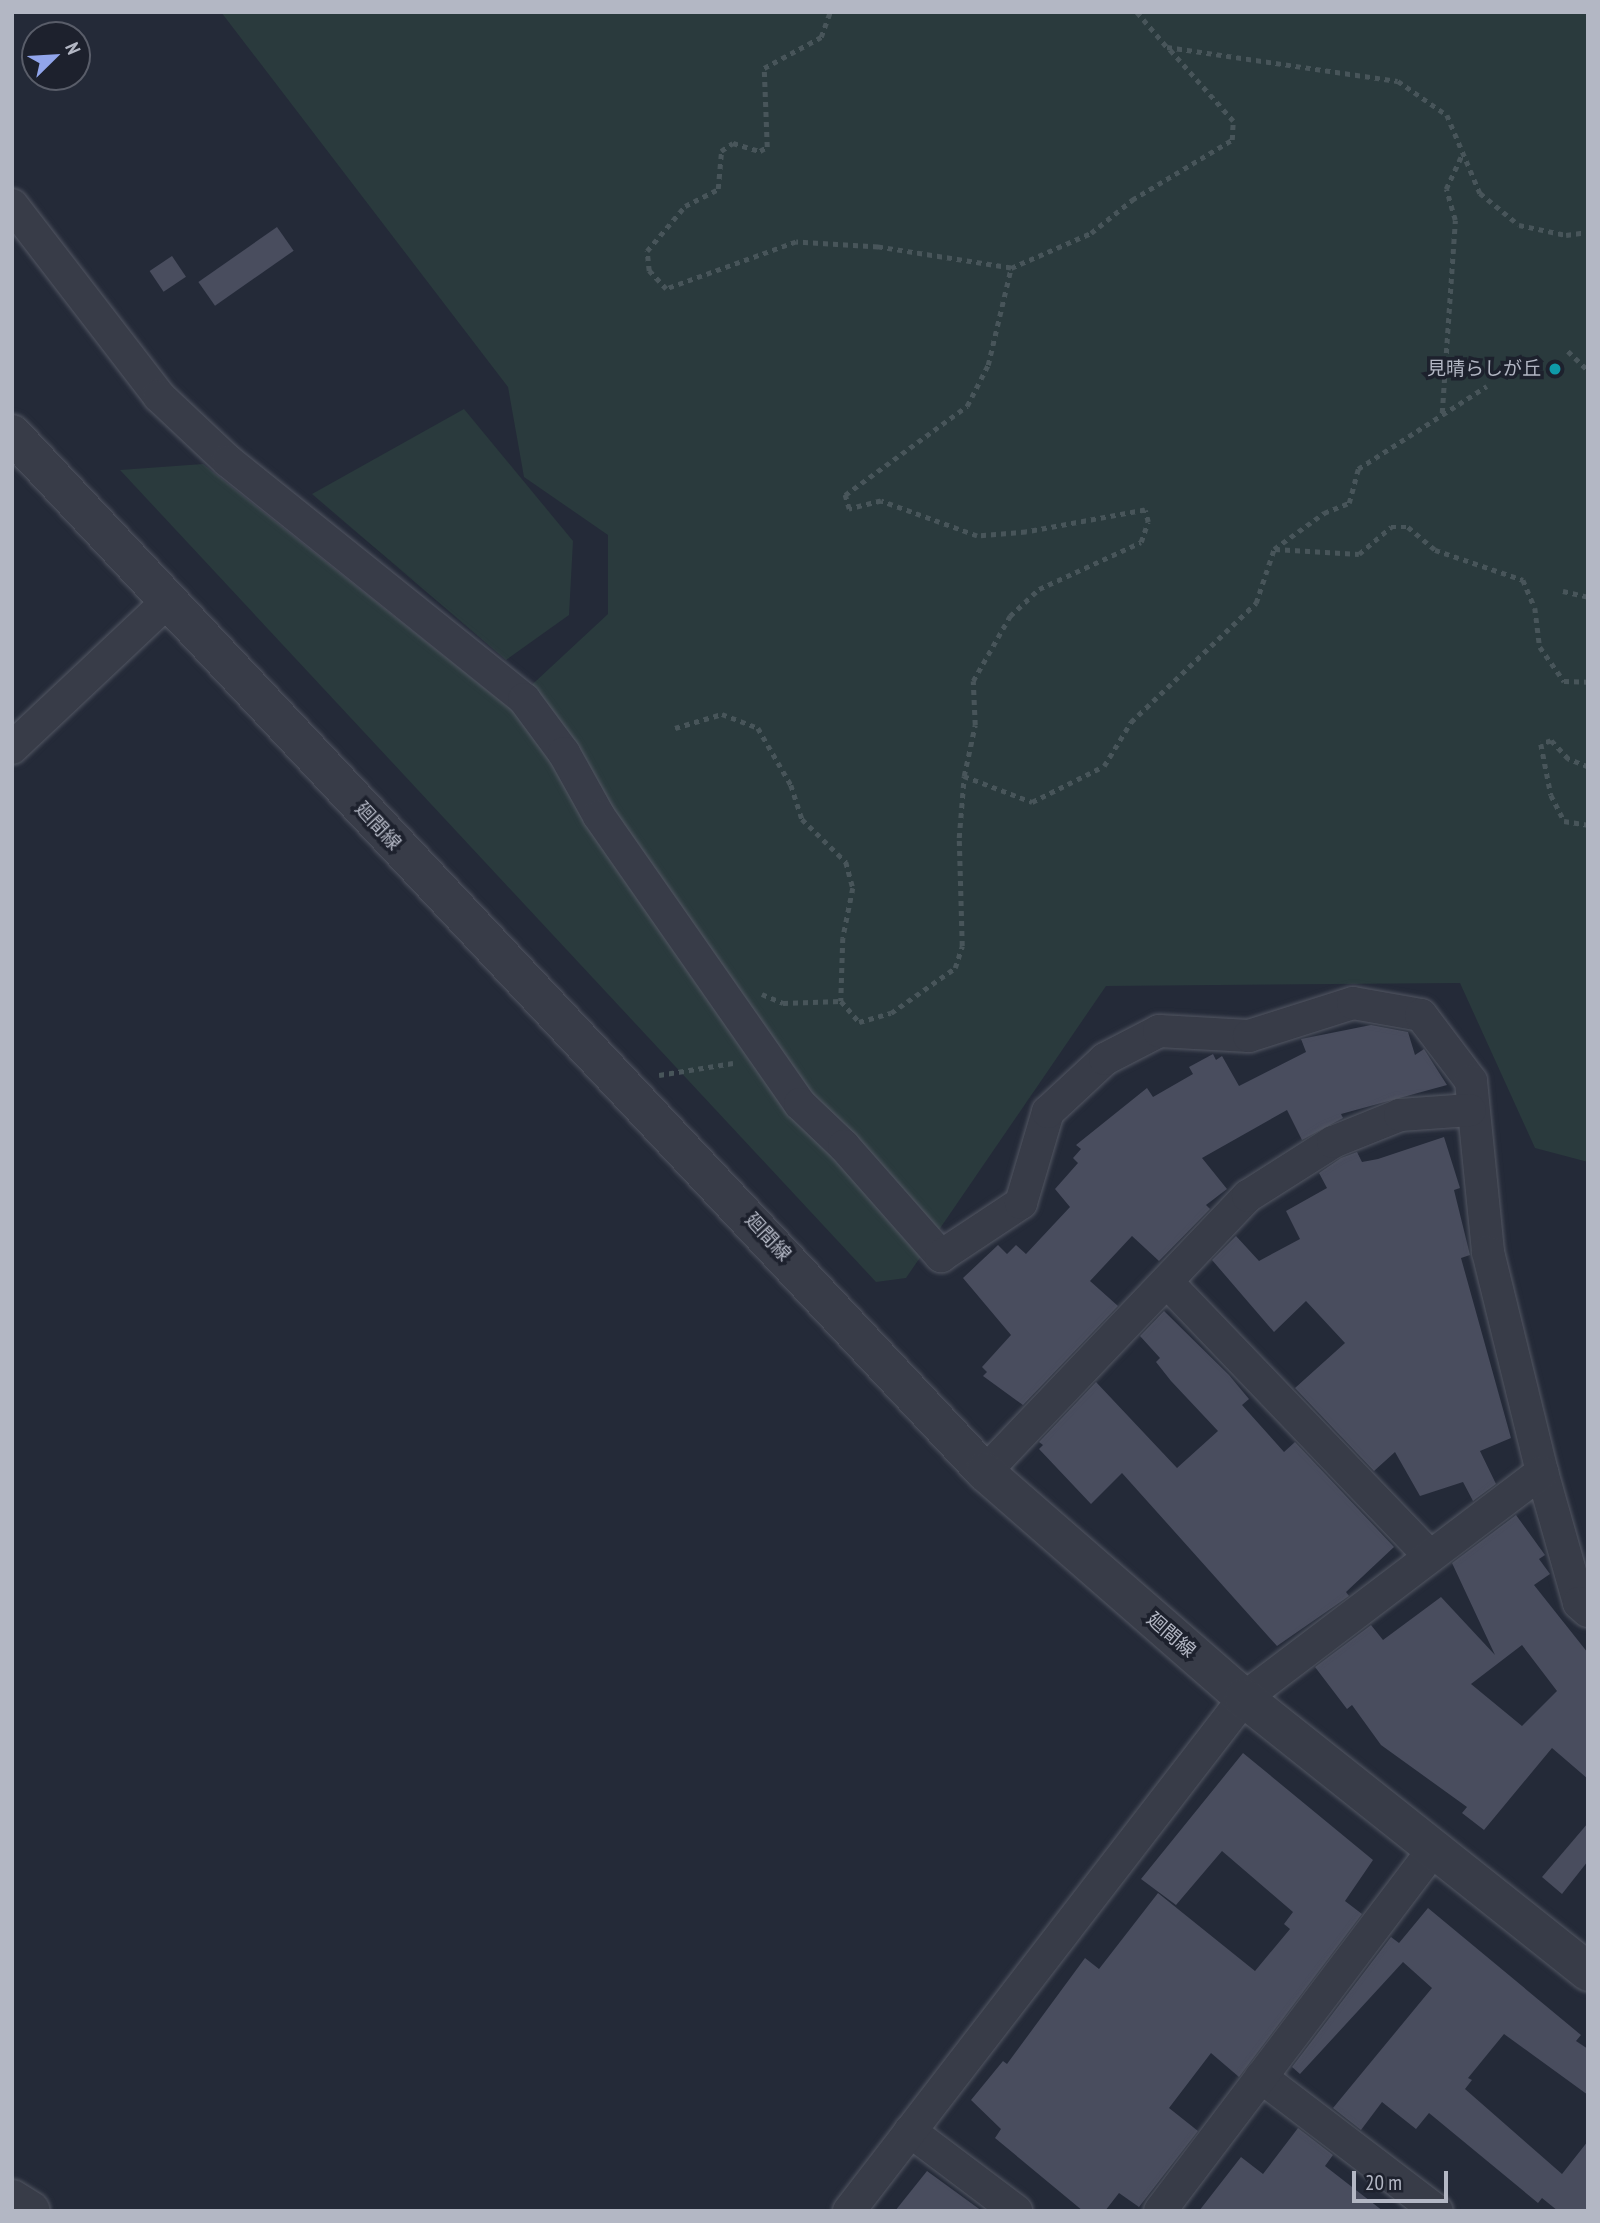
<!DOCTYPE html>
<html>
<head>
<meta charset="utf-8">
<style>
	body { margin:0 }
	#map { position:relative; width:1600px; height:2223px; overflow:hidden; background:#242a38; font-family:"PT Sans Narrow","Noto Sans JP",sans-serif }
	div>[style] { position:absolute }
	.green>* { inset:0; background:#2a3a3d }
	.building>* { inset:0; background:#494d5e; transform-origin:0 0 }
	.path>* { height:4.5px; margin-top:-2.25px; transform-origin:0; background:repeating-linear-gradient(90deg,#48555a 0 5px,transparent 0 10px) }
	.roads { filter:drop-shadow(0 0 2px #535763) drop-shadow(0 0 2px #535763) }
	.minor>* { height:32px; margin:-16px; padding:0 16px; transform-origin:16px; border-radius:16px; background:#383c48 }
	.tertiary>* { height:38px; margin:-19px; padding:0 19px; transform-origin:19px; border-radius:19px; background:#383c48 }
	.dots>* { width:19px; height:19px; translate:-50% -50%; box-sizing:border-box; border:4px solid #1d212d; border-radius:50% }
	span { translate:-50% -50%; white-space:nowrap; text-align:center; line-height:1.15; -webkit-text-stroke:7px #1d212d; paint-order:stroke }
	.poi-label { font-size:19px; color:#b3b7c4 }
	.right { translate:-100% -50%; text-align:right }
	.street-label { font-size:19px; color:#b3b7c4 }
	.frame { position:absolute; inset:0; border:14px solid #b3b7c4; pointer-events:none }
	.north { position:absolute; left:21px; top:21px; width:70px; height:70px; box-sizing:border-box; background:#1d212d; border:2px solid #595d69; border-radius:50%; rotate:66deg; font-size:19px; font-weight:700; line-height:28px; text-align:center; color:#b3b7c4 }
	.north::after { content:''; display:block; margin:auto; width:24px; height:32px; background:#91a5eb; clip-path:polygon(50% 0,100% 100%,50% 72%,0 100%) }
	.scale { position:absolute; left:1352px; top:2171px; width:96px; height:32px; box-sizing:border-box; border:4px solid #b3b7c4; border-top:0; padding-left:9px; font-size:21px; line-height:24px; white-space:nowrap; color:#b3b7c4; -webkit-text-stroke:5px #1d212d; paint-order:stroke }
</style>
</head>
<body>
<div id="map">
	<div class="green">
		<i style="clip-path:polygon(221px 12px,1588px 12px,1588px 1162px,1535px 1148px,1460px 983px,1106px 986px,906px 1278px,876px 1282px,120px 470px,203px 464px,508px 707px,608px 614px,608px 535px,524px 477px,508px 387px)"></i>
		<i style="clip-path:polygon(464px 409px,573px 541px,569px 615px,506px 660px,312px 494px)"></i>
	</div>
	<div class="building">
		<i style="left:277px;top:227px;width:29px;height:96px;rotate:55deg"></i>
		<i style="left:172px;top:256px;width:25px;height:27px;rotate:56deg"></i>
		<i style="clip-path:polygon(1371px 1025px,1408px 1032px,1415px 1055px,1424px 1049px,1447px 1085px,1341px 1114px,1343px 1118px,1302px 1140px,1287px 1110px,1202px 1158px,1227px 1189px,1206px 1205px,1210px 1209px,1159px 1261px,1132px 1236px,1090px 1281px,1118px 1306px,1023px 1405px,983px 1376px,987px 1372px,982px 1367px,1011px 1335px,963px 1278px,998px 1245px,1007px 1254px,1016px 1245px,1026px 1254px,1070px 1207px,1055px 1189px,1078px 1163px,1073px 1158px,1081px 1149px,1076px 1145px,1147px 1088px,1153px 1097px,1193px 1074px,1189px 1067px,1213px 1054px,1216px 1060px,1222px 1056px,1239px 1086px,1306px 1052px,1301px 1039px)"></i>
		<i style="clip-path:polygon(1444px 1137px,1460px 1188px,1454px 1190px,1470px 1255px,1461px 1258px,1511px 1438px,1480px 1451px,1496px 1484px,1473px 1501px,1463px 1482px,1420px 1496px,1395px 1452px,1374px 1471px,1295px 1388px,1345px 1343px,1306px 1301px,1274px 1332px,1212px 1260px,1236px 1236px,1259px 1261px,1300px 1239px,1286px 1211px,1327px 1188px,1319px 1173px,1341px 1158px,1357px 1152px,1362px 1162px,1378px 1159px)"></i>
		<i style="clip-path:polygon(1164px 1311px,1229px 1375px,1249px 1399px,1242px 1405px,1284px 1452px,1295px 1442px,1394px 1547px,1346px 1592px,1349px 1596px,1277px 1646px,1122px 1473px,1091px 1504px,1039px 1449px,1043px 1445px,1039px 1442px,1096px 1382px,1177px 1468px,1218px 1431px,1171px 1381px,1156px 1362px,1160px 1358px,1140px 1336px)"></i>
		<i style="clip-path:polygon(evenodd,1516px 1515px,1545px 1555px,1539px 1559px,1550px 1574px,1534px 1585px,1588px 1653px,1588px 1779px,1552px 1748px,1484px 1830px,1462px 1813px,1467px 1807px,1381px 1745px,1352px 1705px,1347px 1709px,1315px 1667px,1371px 1625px,1383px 1640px,1441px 1597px,1495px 1655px,1452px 1563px,1516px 1515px,1522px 1645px,1557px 1691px,1522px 1726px,1471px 1684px,1522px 1645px)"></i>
		<i style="clip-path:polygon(1243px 1753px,1373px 1860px,1345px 1901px,1362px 1914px,1239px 2077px,1211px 2053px,1169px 2108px,1198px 2131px,1139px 2207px,1119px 2193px,1105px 2211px,1083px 2211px,995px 2138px,1001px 2129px,971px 2100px,1003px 2061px,1007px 2064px,1085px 1958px,1099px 1969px,1158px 1893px,1255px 1971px,1290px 1929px,1284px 1924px,1293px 1912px,1222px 1851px,1176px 1905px,1141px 1879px)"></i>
		<i style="clip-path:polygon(1588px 1823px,1588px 1861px,1562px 1894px,1542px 1877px)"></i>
		<i style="clip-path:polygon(1428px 1908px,1581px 2035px,1576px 2041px,1588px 2049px,1588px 2095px,1504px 2034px,1468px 2078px,1472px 2080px,1465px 2089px,1562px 2174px,1588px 2141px,1588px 2211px,1558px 2211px,1542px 2198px,1538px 2203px,1429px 2113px,1416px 2129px,1382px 2102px,1361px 2130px,1333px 2108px,1432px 1988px,1403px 1962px,1300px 2074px,1292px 2067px,1391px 1937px,1399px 1943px)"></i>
		<i style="clip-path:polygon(1298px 2128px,1333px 2155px,1325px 2166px,1383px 2211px,1199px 2211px,1241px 2157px,1263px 2174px)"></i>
		<i style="clip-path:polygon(927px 2171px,982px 2211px,895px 2211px)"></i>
	</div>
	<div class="path">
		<i style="left:1137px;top:12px;width:46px;rotate:49.4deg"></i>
		<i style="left:1167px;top:47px;width:233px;rotate:8.4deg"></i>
		<i style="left:1398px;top:81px;width:60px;rotate:34.8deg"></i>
		<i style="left:1447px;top:115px;width:85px;rotate:67.1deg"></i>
		<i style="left:1480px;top:193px;width:50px;rotate:39.4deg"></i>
		<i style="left:1519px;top:225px;width:48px;rotate:12deg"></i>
		<i style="left:1566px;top:235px;width:22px;rotate:-8deg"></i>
		<i style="left:1011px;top:268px;width:87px;rotate:-23.6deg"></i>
		<i style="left:1091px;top:233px;width:53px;rotate:-38.8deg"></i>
		<i style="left:1132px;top:200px;width:117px;rotate:-31deg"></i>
		<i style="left:1232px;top:140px;width:19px;rotate:-87deg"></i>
		<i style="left:1233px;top:121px;width:98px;rotate:-131.7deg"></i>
		<i style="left:1568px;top:351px;width:28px;rotate:44deg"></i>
		<i style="left:1442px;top:413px;width:193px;rotate:-86.1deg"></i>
		<i style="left:1455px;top:220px;width:32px;rotate:-106deg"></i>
		<i style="left:1446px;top:189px;width:38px;rotate:-65deg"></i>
		<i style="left:1275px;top:549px;width:84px;rotate:3.4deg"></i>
		<i style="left:1359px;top:554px;width:42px;rotate:-40.2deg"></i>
		<i style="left:1391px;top:527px;width:17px"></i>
		<i style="left:1408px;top:527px;width:35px;rotate:40deg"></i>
		<i style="left:1435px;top:550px;width:93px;rotate:18.8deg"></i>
		<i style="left:1523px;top:580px;width:30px;rotate:67deg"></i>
		<i style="left:1535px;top:608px;width:39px;rotate:83deg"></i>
		<i style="left:1540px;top:647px;width:42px;rotate:54.8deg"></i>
		<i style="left:1564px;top:681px;width:24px;rotate:2deg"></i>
		<i style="left:1563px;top:591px;width:26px;rotate:13deg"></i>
		<i style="left:675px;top:728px;width:49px;rotate:-16.6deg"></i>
		<i style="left:722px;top:714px;width:39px;rotate:21deg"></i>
		<i style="left:758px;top:728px;width:66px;rotate:59.9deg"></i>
		<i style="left:791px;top:785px;width:36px;rotate:72deg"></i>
		<i style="left:802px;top:819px;width:62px;rotate:44.3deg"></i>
		<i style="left:846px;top:862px;width:27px;rotate:75deg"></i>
		<i style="left:853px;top:888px;width:51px;rotate:101.3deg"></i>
		<i style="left:843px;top:938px;width:63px;rotate:91.8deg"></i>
		<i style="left:841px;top:1001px;width:28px;rotate:49deg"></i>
		<i style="left:859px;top:1022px;width:33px;rotate:-16deg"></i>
		<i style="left:891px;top:1013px;width:78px;rotate:-35.1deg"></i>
		<i style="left:955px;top:968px;width:23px;rotate:-72deg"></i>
		<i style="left:962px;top:946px;width:108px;rotate:-91.6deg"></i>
		<i style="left:959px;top:838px;width:62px;rotate:-85.4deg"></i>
		<i style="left:964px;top:776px;width:52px;rotate:-77.8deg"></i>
		<i style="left:975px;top:725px;width:44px;rotate:-92.6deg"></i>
		<i style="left:973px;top:681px;width:75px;rotate:-60.4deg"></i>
		<i style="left:1010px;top:616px;width:40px;rotate:-43deg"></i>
		<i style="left:1039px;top:589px;width:112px;rotate:-24.7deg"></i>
		<i style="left:1141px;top:542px;width:21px;rotate:-71deg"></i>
		<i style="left:1148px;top:522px;width:12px;rotate:-104deg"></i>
		<i style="left:1145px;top:510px;width:121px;rotate:169.5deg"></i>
		<i style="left:1026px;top:532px;width:49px;rotate:175.3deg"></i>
		<i style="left:977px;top:536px;width:102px;rotate:-160deg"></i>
		<i style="left:881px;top:501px;width:33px;rotate:166deg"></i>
		<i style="left:849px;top:509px;width:15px;rotate:-106deg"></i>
		<i style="left:845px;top:495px;width:151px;rotate:-36.1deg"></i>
		<i style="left:967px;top:406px;width:46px;rotate:-62.9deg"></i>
		<i style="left:988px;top:365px;width:100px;rotate:-76.7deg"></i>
		<i style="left:1011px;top:268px;width:135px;rotate:-171deg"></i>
		<i style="left:878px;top:247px;width:82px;rotate:-176.5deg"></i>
		<i style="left:796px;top:242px;width:138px;rotate:160.1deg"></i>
		<i style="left:666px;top:289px;width:25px;rotate:-133deg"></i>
		<i style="left:649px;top:271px;width:20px;rotate:-96deg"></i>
		<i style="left:647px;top:251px;width:59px;rotate:-49.8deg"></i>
		<i style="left:685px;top:206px;width:37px;rotate:-27deg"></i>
		<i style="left:718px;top:189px;width:38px;rotate:-85deg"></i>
		<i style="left:721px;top:151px;width:14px;rotate:-34deg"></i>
		<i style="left:733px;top:143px;width:28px;rotate:17deg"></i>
		<i style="left:760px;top:151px;width:8px;rotate:-30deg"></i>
		<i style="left:767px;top:147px;width:79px;rotate:-92.2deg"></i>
		<i style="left:764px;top:68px;width:65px;rotate:-28.5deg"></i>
		<i style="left:821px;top:37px;width:27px;rotate:-70deg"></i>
		<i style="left:1588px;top:767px;width:22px;rotate:-158deg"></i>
		<i style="left:1568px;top:759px;width:25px;rotate:-133deg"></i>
		<i style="left:1551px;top:741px;width:10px;rotate:163deg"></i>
		<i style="left:1541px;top:744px;width:52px;rotate:78.9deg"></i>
		<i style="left:1551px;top:795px;width:29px;rotate:63deg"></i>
		<i style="left:1564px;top:821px;width:24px;rotate:9deg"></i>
		<i style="left:964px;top:776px;width:73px;rotate:20.9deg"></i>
		<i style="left:1032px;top:802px;width:80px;rotate:-26.6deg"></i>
		<i style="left:1104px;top:766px;width:52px;rotate:-58.5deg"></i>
		<i style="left:1131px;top:722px;width:173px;rotate:-43.6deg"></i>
		<i style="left:1256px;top:603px;width:57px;rotate:-71.6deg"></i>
		<i style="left:1274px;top:549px;width:62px;rotate:-35.8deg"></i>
		<i style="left:1324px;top:513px;width:27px;rotate:-22deg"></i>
		<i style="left:1349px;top:503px;width:35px;rotate:-75deg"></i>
		<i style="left:1358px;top:469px;width:153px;rotate:-32.8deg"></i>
		<i style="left:762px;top:994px;width:23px;rotate:23deg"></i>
		<i style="left:783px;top:1003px;width:58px;rotate:-2deg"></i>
		<i style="left:659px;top:1075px;width:75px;rotate:-9.2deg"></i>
	</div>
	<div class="roads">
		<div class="minor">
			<i style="left:12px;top:205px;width:241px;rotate:52.4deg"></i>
			<i style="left:159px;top:396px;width:95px;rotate:43.3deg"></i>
			<i style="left:228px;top:461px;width:380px;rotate:38.8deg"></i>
			<i style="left:524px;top:699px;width:67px;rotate:53.5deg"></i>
			<i style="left:564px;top:753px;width:72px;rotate:60.9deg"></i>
			<i style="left:599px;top:816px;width:351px;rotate:55.1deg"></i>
			<i style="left:800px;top:1104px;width:61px;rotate:43.7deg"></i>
			<i style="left:844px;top:1146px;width:147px;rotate:48.6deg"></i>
			<i style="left:941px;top:1256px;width:96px;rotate:-33.5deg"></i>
			<i style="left:1021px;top:1203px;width:95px;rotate:-73.5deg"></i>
			<i style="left:1048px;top:1112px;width:78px;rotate:-42.9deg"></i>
			<i style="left:1105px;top:1059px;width:61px;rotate:-27.4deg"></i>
			<i style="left:1159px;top:1031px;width:90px;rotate:3.2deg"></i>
			<i style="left:1249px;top:1036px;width:109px;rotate:-17.6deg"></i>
			<i style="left:1353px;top:1003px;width:69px;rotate:10deg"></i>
			<i style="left:1421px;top:1015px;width:83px;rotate:52.9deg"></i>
			<i style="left:1471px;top:1081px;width:172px;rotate:84.3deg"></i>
			<i style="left:1488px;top:1252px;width:227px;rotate:76.2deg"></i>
			<i style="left:1542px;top:1472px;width:136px;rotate:74.2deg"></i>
			<i style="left:1579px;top:1603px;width:12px;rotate:42deg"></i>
			<i style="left:12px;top:748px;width:213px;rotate:-43.3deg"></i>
			<i style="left:1167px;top:1282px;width:377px;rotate:46.2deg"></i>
			<i style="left:985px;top:1472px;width:381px;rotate:-46.4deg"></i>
			<i style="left:1248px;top:1196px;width:101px;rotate:-32.4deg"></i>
			<i style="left:1333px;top:1142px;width:72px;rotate:-21.9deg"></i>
			<i style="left:1400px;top:1115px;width:70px;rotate:-4.1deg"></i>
			<i style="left:1261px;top:2077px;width:221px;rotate:37.3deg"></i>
			<i style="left:910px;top:2131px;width:133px;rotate:37deg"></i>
			<i style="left:849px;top:2211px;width:647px;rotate:-52.4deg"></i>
			<i style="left:1244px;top:1698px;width:374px;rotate:-37.2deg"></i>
			<i style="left:1160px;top:2211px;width:455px;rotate:-52.9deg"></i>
		</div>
		<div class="tertiary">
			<i style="left:12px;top:434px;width:1423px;rotate:46.85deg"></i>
			<i style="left:985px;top:1472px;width:344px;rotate:41.1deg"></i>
			<i style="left:1244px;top:1698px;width:440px;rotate:38.5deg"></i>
			<i style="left:12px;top:2199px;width:22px;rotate:32deg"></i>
		</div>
	</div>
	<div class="dots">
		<i style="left:1555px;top:369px;background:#0f9aa8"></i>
	</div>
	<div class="poi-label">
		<span class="right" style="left:1541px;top:369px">見晴らしが丘</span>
	</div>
	<div class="street-label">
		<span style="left:378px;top:826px;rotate:47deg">廻間線</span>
		<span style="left:768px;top:1237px;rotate:47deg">廻間線</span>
		<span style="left:1171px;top:1635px;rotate:41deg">廻間線</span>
	</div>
	<div class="frame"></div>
	<div class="north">N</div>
	<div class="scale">20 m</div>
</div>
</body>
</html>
